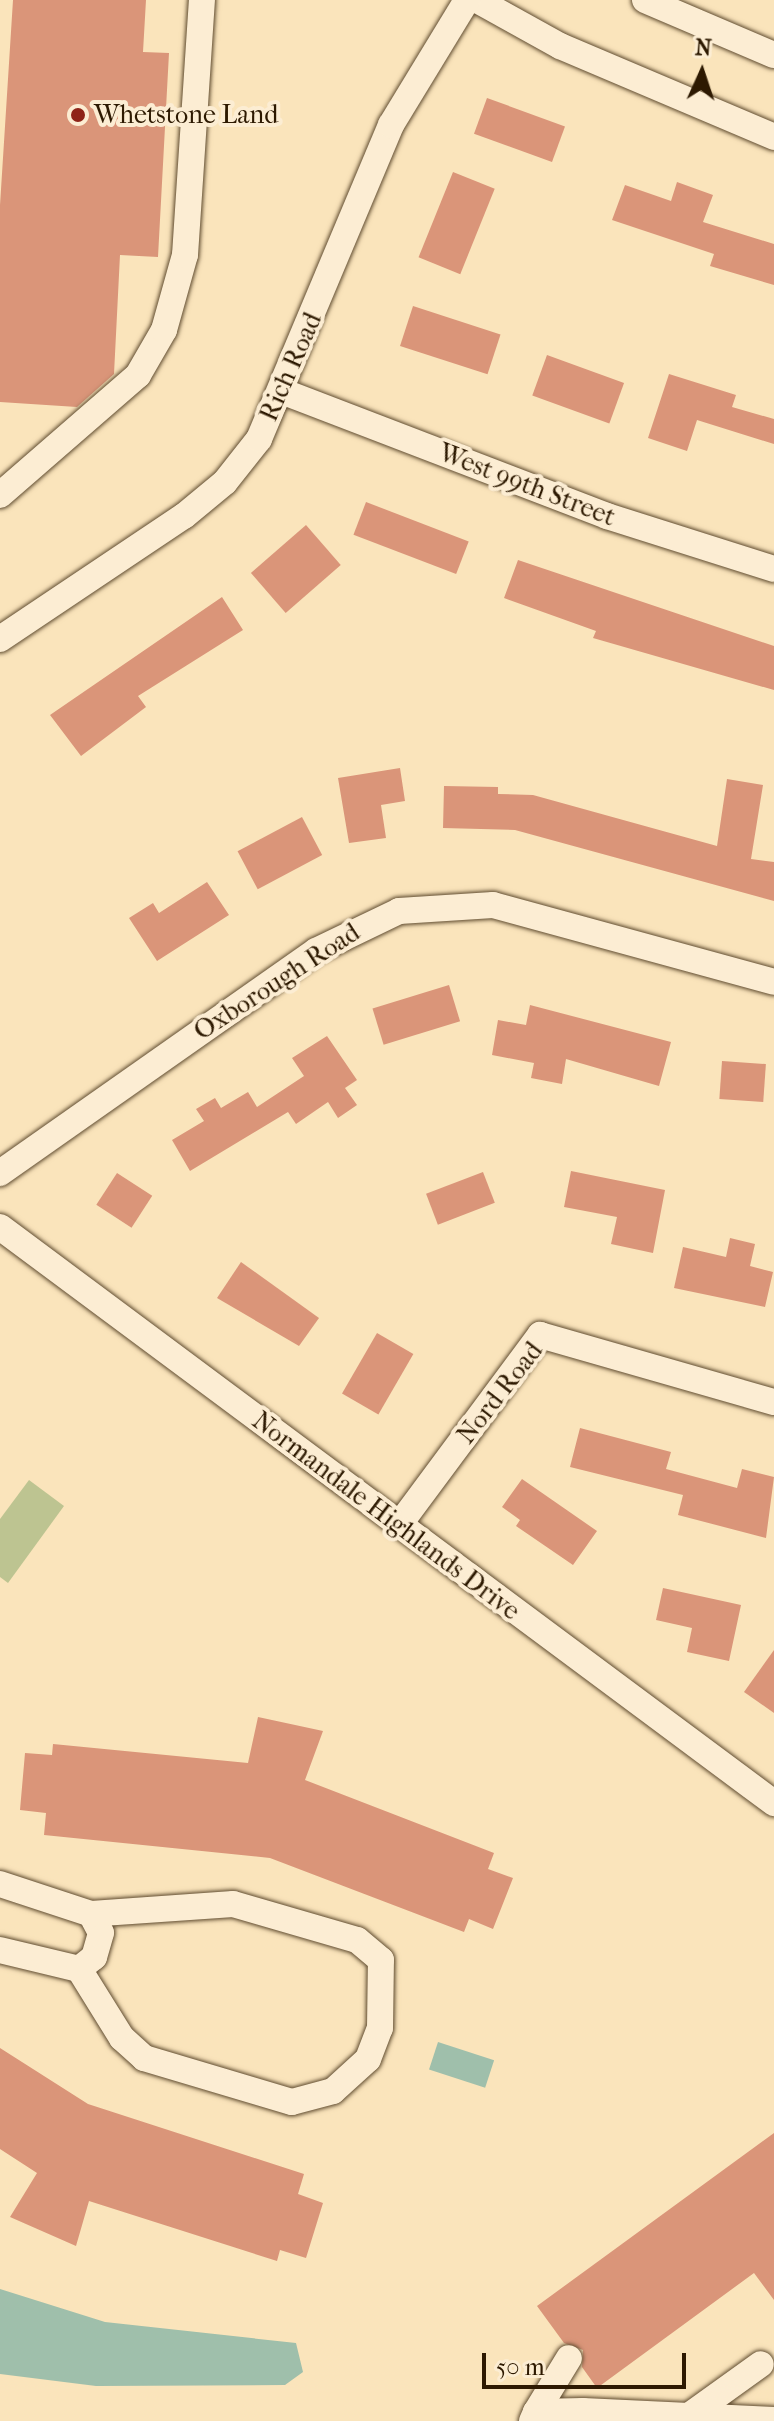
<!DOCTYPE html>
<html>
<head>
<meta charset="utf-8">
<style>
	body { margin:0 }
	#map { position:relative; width:774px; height:2421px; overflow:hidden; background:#fae4bb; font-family:"IM FELL French Canon",serif }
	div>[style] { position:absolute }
	.green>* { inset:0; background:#bdc491 }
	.water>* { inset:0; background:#9fbfab; transform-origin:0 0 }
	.building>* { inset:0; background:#da9579; transform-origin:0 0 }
	.roads { filter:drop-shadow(0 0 2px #604c30) drop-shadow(0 0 2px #604c30) }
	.minor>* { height:26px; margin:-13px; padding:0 13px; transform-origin:13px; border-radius:13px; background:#fcedd3 }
	.dots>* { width:22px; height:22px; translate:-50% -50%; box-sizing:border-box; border:4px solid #fcedd3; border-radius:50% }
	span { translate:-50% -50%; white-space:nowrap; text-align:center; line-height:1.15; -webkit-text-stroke:8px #fcedd3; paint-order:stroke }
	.poi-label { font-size:26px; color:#2d1901 }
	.left { translate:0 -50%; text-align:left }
	.street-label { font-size:26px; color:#2d1901 }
	.north { position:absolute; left:662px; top:32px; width:80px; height:80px; -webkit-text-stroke:6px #fcedd3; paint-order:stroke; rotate:3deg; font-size:22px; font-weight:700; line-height:32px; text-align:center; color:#2d1901 }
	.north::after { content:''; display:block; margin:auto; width:28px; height:36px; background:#2d1901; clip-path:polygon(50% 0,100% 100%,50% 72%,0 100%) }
	.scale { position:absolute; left:482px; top:2353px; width:204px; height:36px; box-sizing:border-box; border:4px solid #2d1901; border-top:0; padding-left:10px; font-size:24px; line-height:28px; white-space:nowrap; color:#2d1901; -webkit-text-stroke:6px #fcedd3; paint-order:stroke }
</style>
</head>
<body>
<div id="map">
	<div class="green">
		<i style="clip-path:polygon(29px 1480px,64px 1506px,8px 1583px,0 1577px,0 1519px)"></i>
	</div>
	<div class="water">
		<i style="left:438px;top:2042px;width:59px;height:29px;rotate:18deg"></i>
		<i style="clip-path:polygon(0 2289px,105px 2322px,296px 2343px,303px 2372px,285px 2385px,96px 2386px,0 2374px)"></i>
	</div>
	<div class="building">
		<i style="clip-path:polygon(13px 0,146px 0,143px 52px,169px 53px,158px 257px,120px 255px,114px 374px,77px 407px,0 402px,0 205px)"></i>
		<i style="left:487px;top:98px;width:83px;height:38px;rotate:20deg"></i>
		<i style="left:453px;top:172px;width:45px;height:92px;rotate:22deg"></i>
		<i style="clip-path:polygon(677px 182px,713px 195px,703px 222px,774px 244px,774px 285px,710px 266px,714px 254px,612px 220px,625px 185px,671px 201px)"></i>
		<i style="left:413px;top:306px;width:92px;height:42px;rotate:18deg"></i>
		<i style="left:547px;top:355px;width:82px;height:43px;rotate:20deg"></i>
		<i style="clip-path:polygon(669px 374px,736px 395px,732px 407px,774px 419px,774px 444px,697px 420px,687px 451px,648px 438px)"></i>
		<i style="left:366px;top:502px;width:110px;height:35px;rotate:21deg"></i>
		<i style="left:306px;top:525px;width:53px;height:73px;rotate:49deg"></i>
		<i style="clip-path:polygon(518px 560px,774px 646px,774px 690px,593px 638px,596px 631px,504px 598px)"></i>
		<i style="clip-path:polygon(222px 597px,243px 630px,138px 696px,146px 707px,81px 756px,50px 715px)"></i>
		<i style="clip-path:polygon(400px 768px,405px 801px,381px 805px,386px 838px,349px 843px,338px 778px)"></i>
		<i style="clip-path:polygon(727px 779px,763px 785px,751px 859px,774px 862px,774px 901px,515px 830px,443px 828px,444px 786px,498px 787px,498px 794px,533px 795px,717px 846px)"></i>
		<i style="left:302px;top:817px;width:43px;height:73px;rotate:62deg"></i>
		<i style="clip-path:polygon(207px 882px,229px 915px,157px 961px,129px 918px,153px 903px,159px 913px)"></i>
		<i style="left:449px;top:985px;width:38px;height:80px;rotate:73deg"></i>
		<i style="clip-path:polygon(530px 1005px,671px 1042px,659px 1086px,566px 1059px,562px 1084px,531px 1078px,534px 1063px,492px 1055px,498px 1020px,526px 1025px)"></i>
		<i style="clip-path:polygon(327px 1036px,357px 1080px,345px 1088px,357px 1105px,338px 1118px,328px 1102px,296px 1124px,288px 1112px,190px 1171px,172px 1140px,204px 1121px,196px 1109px,215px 1098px,221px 1108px,248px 1092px,257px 1107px,304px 1076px,292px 1058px)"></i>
		<i style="left:722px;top:1061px;width:44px;height:38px;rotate:4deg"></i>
		<i style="clip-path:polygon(571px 1171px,665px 1190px,653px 1253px,611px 1244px,617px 1217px,564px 1207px)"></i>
		<i style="left:483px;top:1172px;width:33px;height:61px;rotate:69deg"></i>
		<i style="left:117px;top:1173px;width:42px;height:38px;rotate:33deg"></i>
		<i style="clip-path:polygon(730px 1238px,755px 1244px,750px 1266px,773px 1272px,765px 1307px,674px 1288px,683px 1247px,726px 1257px)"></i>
		<i style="clip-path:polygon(241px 1262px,319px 1318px,299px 1346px,217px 1298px)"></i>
		<i style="left:377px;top:1333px;width:42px;height:70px;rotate:30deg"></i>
		<i style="clip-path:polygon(580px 1428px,671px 1452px,666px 1469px,737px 1488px,742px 1469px,774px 1477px,766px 1538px,678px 1515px,683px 1495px,570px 1467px)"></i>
		<i style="clip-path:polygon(522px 1479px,597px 1531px,573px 1565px,516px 1526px,520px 1520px,502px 1507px)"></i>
		<i style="clip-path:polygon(663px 1588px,741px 1605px,729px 1661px,687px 1652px,692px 1628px,656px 1620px)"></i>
		<i style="clip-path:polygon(774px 1650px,774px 1713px,744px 1692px)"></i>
		<i style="clip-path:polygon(258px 1717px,323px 1731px,305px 1780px,494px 1853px,488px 1869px,513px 1878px,493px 1929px,469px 1919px,464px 1932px,270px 1858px,44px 1835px,46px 1813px,20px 1810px,25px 1753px,52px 1755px,53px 1744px,248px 1763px)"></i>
		<i style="clip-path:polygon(0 2048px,88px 2104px,304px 2174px,298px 2194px,323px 2203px,306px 2258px,280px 2250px,277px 2261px,89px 2201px,76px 2246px,10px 2217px,37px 2173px,0 2149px)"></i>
		<i style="clip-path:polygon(774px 2133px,774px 2300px,754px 2273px,597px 2388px,582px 2367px,583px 2350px,564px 2343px,537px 2306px)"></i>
	</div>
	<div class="roads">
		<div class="minor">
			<i style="left:477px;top:0;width:95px;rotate:29deg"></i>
			<i style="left:560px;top:46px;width:233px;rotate:23deg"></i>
			<i style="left:645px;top:0;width:140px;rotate:23.1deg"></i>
			<i style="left:284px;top:392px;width:346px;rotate:21deg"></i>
			<i style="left:607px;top:516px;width:175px;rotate:17.6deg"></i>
			<i style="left:0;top:495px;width:183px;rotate:-41deg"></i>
			<i style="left:138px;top:375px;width:52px;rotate:-60deg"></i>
			<i style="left:164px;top:330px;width:78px;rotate:-74.4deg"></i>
			<i style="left:185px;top:255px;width:256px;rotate:-86.2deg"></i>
			<i style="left:0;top:639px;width:221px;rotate:-33.8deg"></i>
			<i style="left:184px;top:516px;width:53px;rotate:-39.7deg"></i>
			<i style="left:225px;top:482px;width:55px;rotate:-51.7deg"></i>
			<i style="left:259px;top:439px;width:341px;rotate:-67.2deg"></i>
			<i style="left:391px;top:125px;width:146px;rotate:-58.7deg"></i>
			<i style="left:0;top:1173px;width:386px;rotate:-35.1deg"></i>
			<i style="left:316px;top:951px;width:92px;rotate:-25.7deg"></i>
			<i style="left:399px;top:911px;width:94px;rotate:-3.7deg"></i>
			<i style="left:493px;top:905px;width:291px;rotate:15.3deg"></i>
			<i style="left:0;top:1227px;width:965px;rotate:36.66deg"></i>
			<i style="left:399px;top:1525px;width:237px;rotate:-53.4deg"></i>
			<i style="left:540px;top:1335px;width:243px;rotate:16deg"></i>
			<i style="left:0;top:1884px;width:96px;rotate:18.2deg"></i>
			<i style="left:91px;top:1914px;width:21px;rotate:62deg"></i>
			<i style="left:101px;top:1933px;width:25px;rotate:106deg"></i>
			<i style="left:94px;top:1957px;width:19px;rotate:141deg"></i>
			<i style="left:79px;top:1969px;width:81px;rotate:-166.5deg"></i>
			<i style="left:79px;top:1969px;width:81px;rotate:58.1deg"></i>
			<i style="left:122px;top:2038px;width:30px;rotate:42deg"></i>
			<i style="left:144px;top:2058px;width:154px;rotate:16.6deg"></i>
			<i style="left:292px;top:2102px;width:42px;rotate:-15deg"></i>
			<i style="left:333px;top:2091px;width:47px;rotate:-42.4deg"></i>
			<i style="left:368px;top:2059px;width:33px;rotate:-69deg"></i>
			<i style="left:380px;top:2028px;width:68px;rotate:-89.2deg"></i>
			<i style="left:381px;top:1960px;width:31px;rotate:-140deg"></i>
			<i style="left:357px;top:1940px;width:129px;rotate:-163.8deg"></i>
			<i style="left:233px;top:1904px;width:142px;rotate:176deg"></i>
			<i style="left:536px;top:2412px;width:63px;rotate:-58.6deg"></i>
			<i style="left:690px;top:2415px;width:87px;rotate:-35.7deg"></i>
			<i style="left:532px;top:2421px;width:10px;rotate:-66deg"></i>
			<i style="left:536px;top:2412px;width:47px;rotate:-1.2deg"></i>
			<i style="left:583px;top:2411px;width:191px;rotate:2.7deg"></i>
		</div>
	</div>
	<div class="dots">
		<i style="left:78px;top:115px;background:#8f2418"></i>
	</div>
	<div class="poi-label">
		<span class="left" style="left:94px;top:115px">Whetstone Land</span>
	</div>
	<div class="street-label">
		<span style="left:291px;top:367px;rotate:-66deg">Rich Road</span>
		<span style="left:527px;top:485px;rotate:21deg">West 99th Street</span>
		<span style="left:277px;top:982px;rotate:-33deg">Oxborough Road</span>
		<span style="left:500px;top:1393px;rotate:-52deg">Nord Road</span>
		<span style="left:386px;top:1516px;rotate:37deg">Normandale Highlands Drive</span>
	</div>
	<div class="north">N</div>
	<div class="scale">50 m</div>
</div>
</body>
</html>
